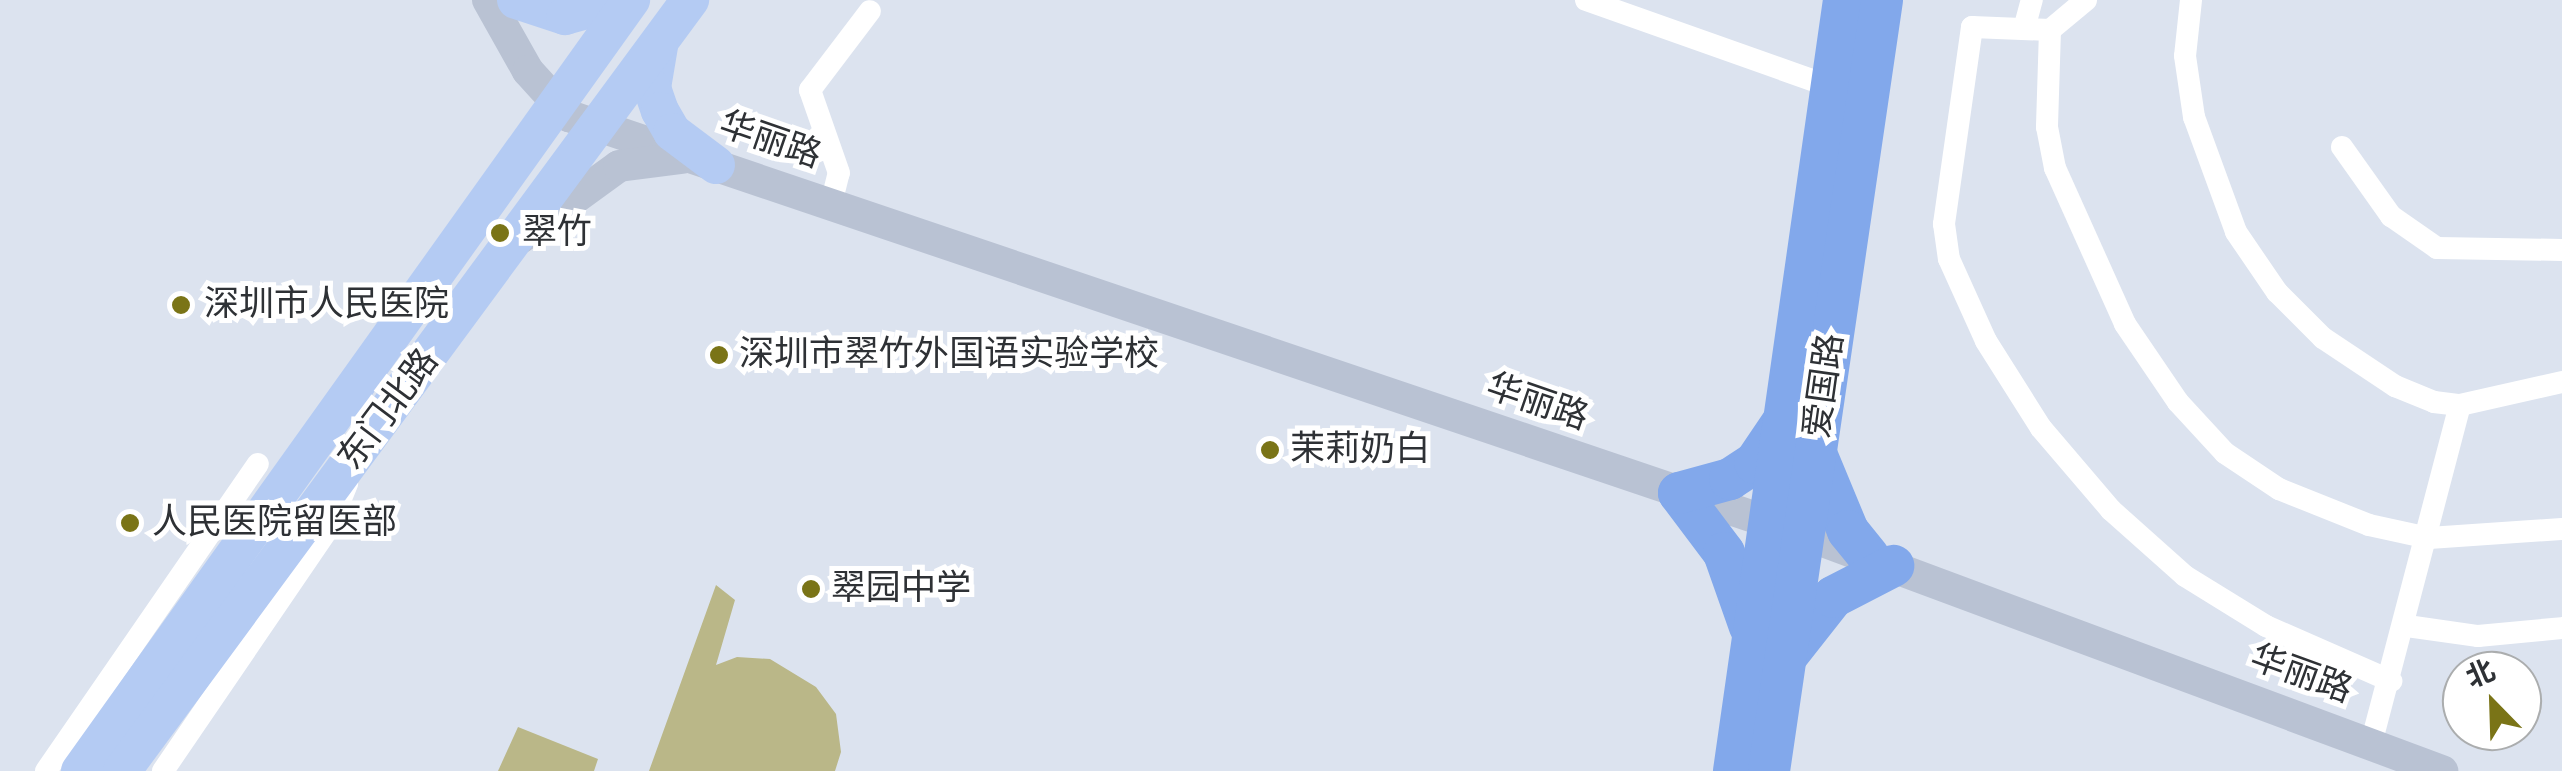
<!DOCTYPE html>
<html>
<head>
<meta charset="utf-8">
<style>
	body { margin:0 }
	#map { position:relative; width:2562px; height:771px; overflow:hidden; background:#dce3ef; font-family:"Alegreya Sans","Noto Sans SC",sans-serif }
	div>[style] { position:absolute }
	.green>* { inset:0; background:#bab788 }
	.street>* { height:22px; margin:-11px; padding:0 11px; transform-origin:11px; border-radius:11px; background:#fff }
	.secondary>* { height:32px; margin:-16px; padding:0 16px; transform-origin:16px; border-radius:16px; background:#b9c2d3 }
	.primary>* { height:38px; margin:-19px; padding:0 19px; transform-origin:19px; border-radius:19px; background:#b4cbf3 }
	.highway>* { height:42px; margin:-21px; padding:0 21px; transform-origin:21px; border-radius:21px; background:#82a8eb }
	.dots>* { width:28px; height:28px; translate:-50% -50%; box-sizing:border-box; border:5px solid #fff; border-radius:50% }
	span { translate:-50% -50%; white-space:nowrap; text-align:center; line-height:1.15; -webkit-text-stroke:10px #fff; paint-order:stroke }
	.street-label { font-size:35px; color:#2e3135 }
	.poi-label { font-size:35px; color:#2e3135 }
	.left { translate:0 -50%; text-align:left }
	.north { position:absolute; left:2442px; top:651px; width:100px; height:100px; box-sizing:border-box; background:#fff; border:2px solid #abadae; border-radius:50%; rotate:337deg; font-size:28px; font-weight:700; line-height:40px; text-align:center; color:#2e3135 }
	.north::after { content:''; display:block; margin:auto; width:35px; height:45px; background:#7a7417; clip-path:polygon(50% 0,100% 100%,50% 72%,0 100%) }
</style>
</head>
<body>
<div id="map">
	<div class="green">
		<i style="clip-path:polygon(716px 585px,735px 600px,716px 665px,737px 657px,770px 659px,816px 687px,836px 714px,841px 752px,835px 771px,649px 771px)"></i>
		<i style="clip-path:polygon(518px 727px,598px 759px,594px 771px,498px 771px)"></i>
	</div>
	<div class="street">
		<i style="left:1586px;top:0;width:261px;rotate:19.5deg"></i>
		<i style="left:2086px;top:0;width:47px;rotate:140.2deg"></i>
		<i style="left:2050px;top:30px;width:97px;rotate:91.8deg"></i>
		<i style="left:2047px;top:127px;width:42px;rotate:79deg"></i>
		<i style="left:2055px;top:168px;width:171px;rotate:65.8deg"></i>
		<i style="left:2125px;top:324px;width:94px;rotate:55.8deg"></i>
		<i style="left:2178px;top:402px;width:69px;rotate:47.3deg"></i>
		<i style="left:2225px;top:453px;width:65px;rotate:33.7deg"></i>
		<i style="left:2279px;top:489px;width:97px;rotate:21.8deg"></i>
		<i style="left:2369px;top:525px;width:61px;rotate:12.2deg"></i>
		<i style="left:2429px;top:538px;width:133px;rotate:-3.9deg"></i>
		<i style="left:2191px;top:0;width:56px;rotate:96.1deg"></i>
		<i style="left:2185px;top:56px;width:62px;rotate:81.6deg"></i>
		<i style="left:2194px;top:117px;width:122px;rotate:69.9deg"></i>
		<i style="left:2236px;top:232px;width:73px;rotate:55.7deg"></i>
		<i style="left:2277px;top:292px;width:65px;rotate:45deg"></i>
		<i style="left:2323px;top:338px;width:87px;rotate:33.7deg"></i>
		<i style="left:2395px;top:386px;width:42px;rotate:22.3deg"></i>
		<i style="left:2434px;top:402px;width:26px;rotate:7deg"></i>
		<i style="left:2460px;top:405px;width:105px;rotate:-12.7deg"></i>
		<i style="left:2024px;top:29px;width:30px;rotate:-75deg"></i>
		<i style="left:2050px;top:30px;width:78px;rotate:-177.8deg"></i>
		<i style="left:1972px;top:27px;width:199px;rotate:98.1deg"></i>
		<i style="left:1944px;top:224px;width:35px;rotate:82deg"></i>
		<i style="left:1949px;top:259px;width:90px;rotate:65.7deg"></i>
		<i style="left:1986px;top:341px;width:103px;rotate:57.7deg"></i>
		<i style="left:2041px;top:428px;width:108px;rotate:49.5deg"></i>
		<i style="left:2111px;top:510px;width:99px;rotate:41.7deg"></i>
		<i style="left:2185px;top:576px;width:95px;rotate:31.7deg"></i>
		<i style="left:2266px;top:626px;width:137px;rotate:23.7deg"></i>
		<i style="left:2342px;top:147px;width:85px;rotate:54.6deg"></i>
		<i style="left:2391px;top:216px;width:56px;rotate:34.8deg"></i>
		<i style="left:2437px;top:248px;width:125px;rotate:0.9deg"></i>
		<i style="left:831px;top:204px;width:32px;rotate:-76deg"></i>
		<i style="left:839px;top:173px;width:88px;rotate:-109.3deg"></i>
		<i style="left:810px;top:90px;width:99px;rotate:-52.8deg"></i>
		<i style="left:2407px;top:626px;width:72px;rotate:8deg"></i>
		<i style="left:2478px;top:636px;width:84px;rotate:-5.4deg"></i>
		<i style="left:2371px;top:744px;width:350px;rotate:-75.3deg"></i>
		<i style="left:46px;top:771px;width:373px;rotate:-55.4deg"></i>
		<i style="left:163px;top:771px;width:294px;rotate:-55.7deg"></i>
		<i style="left:329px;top:528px;width:48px;rotate:-67.8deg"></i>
	</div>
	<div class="secondary">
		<i style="left:488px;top:0;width:81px;rotate:60.6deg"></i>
		<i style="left:528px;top:71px;width:61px;rotate:47.7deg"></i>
		<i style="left:569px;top:116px;width:1304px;rotate:18.7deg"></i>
		<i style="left:1804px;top:534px;width:681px;rotate:20.38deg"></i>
		<i style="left:520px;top:238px;width:122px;rotate:-36deg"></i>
		<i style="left:619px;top:166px;width:63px;rotate:-7.4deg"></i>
	</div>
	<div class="primary">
		<i style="left:516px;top:0;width:52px;rotate:18.1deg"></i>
		<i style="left:565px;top:16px;width:61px;rotate:-15.2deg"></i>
		<i style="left:659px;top:46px;width:43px;rotate:99.5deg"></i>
		<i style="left:652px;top:88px;width:24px;rotate:71deg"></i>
		<i style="left:660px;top:111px;width:24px;rotate:60deg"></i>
		<i style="left:672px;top:132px;width:55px;rotate:36.9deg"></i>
		<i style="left:80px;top:771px;width:948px;rotate:-54.45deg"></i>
		<i style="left:122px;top:771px;width:958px;rotate:-53.62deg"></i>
	</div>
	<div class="highway">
		<i style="left:1817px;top:456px;width:81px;rotate:67.5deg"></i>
		<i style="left:1848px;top:531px;width:33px;rotate:51deg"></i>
		<i style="left:1679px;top:493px;width:75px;rotate:53.1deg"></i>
		<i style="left:1724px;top:553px;width:78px;rotate:70.6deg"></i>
		<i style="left:1679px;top:493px;width:53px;rotate:-15.4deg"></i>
		<i style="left:1730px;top:479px;width:30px;rotate:-33deg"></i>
		<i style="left:1755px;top:463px;width:52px;rotate:-56deg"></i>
		<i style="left:1789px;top:653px;width:71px;rotate:-51.8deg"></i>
		<i style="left:1833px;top:597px;width:68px;rotate:-27.3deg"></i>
		<i style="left:1734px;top:771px;width:779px;rotate:-81.88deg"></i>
		<i style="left:1769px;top:771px;width:779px;rotate:-81.66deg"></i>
	</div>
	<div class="dots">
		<i style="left:500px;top:233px;background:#7a7417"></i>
		<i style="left:181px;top:305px;background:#7a7417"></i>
		<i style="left:719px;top:355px;background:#7a7417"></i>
		<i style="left:1270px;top:450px;background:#7a7417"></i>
		<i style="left:130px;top:523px;background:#7a7417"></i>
		<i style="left:811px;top:589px;background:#7a7417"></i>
	</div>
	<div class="street-label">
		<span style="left:770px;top:141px;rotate:19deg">华丽路</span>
		<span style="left:1825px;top:386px;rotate:-82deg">爱国路</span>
		<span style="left:1537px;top:403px;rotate:19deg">华丽路</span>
		<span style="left:389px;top:410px;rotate:-53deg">东门北路</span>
		<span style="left:2301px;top:675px;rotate:20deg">华丽路</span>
	</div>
	<div class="poi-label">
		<span class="left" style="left:522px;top:233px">翠竹</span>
		<span class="left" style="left:204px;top:305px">深圳市人民医院</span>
		<span class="left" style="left:739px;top:355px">深圳市翠竹外国语实验学校</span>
		<span class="left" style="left:1290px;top:450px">茉莉奶白</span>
		<span class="left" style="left:152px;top:523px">人民医院留医部</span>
		<span class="left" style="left:831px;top:589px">翠园中学</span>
	</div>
	<div class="north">北</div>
</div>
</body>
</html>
